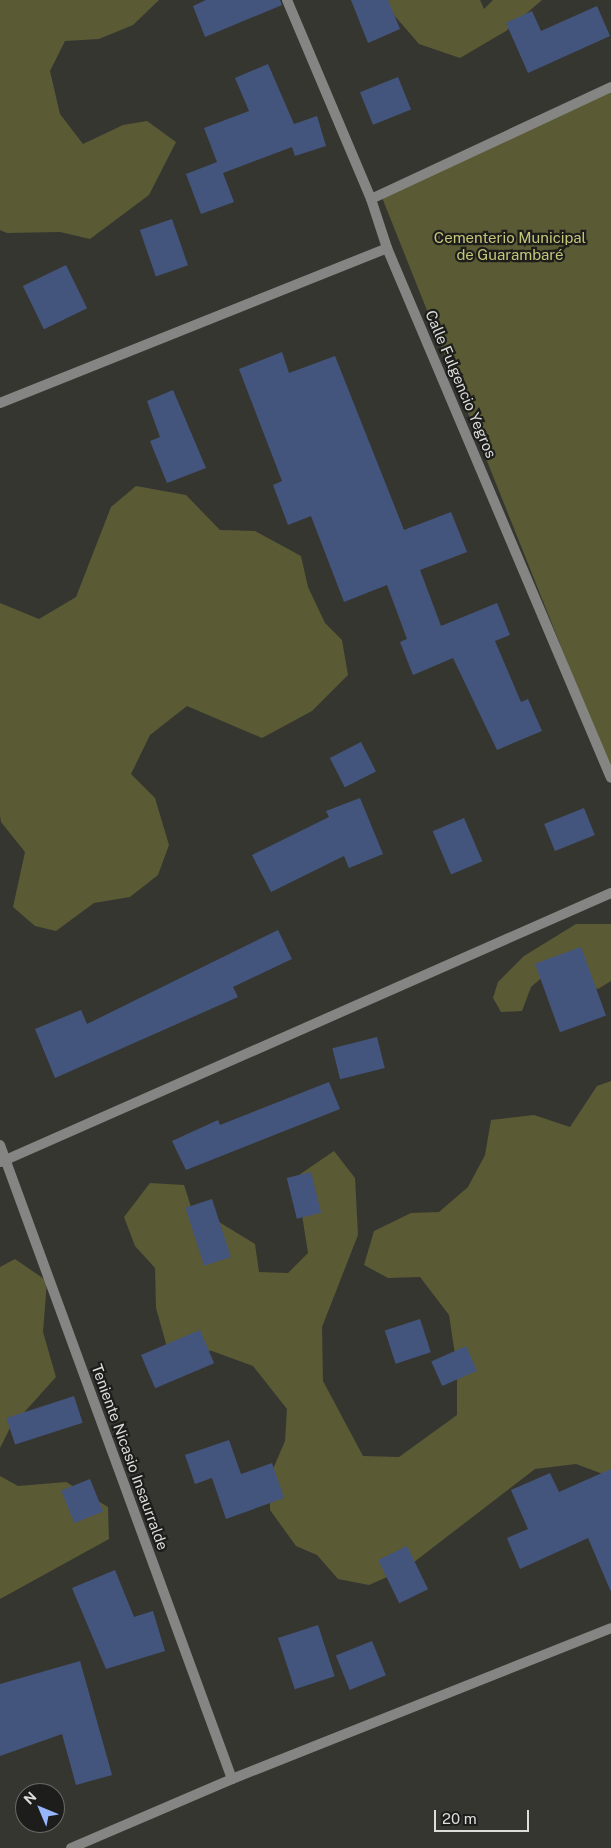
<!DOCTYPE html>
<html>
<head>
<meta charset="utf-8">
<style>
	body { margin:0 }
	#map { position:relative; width:611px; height:1848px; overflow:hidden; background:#363631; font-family:"Public Sans",sans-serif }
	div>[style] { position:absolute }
	.green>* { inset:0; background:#5a5a35 }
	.building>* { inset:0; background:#44557d; transform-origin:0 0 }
	.minor>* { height:10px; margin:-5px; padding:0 5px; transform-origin:5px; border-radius:5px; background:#858583 }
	span { translate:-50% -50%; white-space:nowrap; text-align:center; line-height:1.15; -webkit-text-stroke:4.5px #1d1d1b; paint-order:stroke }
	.park-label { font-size:15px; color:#c5c579 }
	.street-label { font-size:15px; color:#ddddda }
	.north { position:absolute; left:15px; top:1783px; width:50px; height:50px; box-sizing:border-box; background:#1d1d1b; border:1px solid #6a6a67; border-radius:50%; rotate:315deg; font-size:14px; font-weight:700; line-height:20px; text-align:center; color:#ddddda }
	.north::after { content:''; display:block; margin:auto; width:18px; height:22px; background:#97b6fd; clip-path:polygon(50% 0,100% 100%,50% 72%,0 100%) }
	.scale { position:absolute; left:434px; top:1810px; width:95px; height:22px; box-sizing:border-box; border:2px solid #ddddda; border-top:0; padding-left:6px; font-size:15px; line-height:18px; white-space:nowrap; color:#ddddda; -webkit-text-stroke:4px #1d1d1b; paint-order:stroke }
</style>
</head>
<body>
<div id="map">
	<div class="green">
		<i style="clip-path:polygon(0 0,159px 0,133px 25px,99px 39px,65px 41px,50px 71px,60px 114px,83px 144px,123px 125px,147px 121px,176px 142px,149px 195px,90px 239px,60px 232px,7px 233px,0 230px)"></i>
		<i style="clip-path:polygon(381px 0,480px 0,484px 9px,493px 0,542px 0,506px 31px,460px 58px,419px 44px)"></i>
		<i style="clip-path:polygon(611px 87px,611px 772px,381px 195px)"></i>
		<i style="clip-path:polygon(136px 486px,186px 495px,220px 530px,255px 531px,301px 556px,308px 587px,325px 623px,342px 640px,348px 675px,312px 711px,262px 738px,187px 706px,150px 735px,131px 774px,155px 798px,169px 845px,158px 875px,130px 897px,94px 903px,56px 931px,35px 926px,13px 907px,25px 852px,1px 822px,0 816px,0 603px,39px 619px,76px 597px,111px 507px)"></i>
		<i style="clip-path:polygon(576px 924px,611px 924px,611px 981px,598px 989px,546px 974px,531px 987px,522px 1011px,501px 1012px,493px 998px,498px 982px,524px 956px)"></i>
		<i style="clip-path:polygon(611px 1081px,611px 1477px,576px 1464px,535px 1469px,405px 1569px,369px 1585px,338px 1579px,317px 1555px,296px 1546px,270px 1510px,270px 1476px,285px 1441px,287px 1409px,253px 1366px,212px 1351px,167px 1347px,156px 1308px,155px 1268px,135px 1246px,124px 1217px,150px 1183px,184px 1185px,194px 1216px,219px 1222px,255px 1244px,259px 1272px,288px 1273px,308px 1253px,296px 1177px,334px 1151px,355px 1178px,358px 1235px,322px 1327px,323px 1381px,363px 1456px,399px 1457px,457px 1415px,457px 1368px,449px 1315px,420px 1277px,388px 1278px,364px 1265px,374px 1231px,411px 1213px,439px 1212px,468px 1187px,485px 1155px,491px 1120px,534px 1115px,570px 1127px,597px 1086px)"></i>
		<i style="clip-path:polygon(15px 1259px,47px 1281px,43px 1332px,56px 1377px,10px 1428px,0 1448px,0 1267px)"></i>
		<i style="clip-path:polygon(0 1476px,18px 1486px,66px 1482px,108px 1507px,109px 1539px,0 1599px)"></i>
	</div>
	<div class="building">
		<i style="clip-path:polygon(206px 0,280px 0,282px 5px,205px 37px,193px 6px)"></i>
		<i style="clip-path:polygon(351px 0,388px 0,400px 29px,368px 43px)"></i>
		<i style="clip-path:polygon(597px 6px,610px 36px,528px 73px,506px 23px,532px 11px,541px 31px)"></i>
		<i style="clip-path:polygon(268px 64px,294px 124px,317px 116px,326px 146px,295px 156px,292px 147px,223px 173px,234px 202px,201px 214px,186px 174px,217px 162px,204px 128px,249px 111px,235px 78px)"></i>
		<i style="left:398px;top:77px;width:35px;height:41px;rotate:68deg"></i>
		<i style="left:172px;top:219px;width:49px;height:34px;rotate:71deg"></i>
		<i style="left:66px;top:265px;width:48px;height:48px;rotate:64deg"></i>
		<i style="clip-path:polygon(282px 352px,289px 373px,335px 356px,404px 530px,451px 512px,467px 552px,420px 570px,441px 626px,497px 603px,510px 635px,495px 641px,521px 702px,528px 699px,542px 731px,497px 750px,453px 658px,413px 675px,400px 642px,407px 639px,387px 585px,344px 602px,311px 516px,288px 525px,273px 485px,282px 481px,239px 369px)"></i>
		<i style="clip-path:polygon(173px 390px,206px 468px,167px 483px,150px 441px,160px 437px,147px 401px)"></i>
		<i style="left:361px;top:742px;width:33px;height:35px;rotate:63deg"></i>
		<i style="clip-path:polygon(360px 798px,383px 854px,349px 868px,344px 856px,271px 892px,252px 855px,329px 817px,326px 811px)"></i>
		<i style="left:584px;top:808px;width:29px;height:43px;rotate:68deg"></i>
		<i style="left:464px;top:818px;width:47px;height:34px;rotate:67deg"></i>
		<i style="clip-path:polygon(278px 930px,292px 959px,233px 987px,238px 997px,55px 1078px,35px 1029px,81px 1010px,87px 1024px)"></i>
		<i style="left:581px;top:947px;width:73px;height:49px;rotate:70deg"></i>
		<i style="left:377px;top:1037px;width:32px;height:46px;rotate:76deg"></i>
		<i style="clip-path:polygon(329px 1082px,340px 1109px,186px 1170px,172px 1141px,218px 1120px,220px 1125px)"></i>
		<i style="left:311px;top:1172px;width:42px;height:25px;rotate:76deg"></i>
		<i style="left:212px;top:1199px;width:61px;height:28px;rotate:72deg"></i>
		<i style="left:420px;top:1319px;width:35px;height:37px;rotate:72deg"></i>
		<i style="left:200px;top:1330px;width:36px;height:64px;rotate:67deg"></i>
		<i style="left:466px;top:1346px;width:27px;height:38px;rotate:66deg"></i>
		<i style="left:74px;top:1396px;width:28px;height:71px;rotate:72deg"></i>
		<i style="clip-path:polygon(229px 1440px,241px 1474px,272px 1463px,284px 1498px,226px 1519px,212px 1478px,195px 1484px,185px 1455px)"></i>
		<i style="clip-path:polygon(611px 1469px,611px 1592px,588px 1538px,520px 1569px,507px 1538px,528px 1529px,511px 1490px,550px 1473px,559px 1492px)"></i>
		<i style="left:90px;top:1479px;width:35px;height:31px;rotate:68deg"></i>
		<i style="left:407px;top:1546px;width:48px;height:32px;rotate:64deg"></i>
		<i style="clip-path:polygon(115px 1570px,134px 1617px,153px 1611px,165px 1651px,106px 1669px,72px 1588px)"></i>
		<i style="left:318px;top:1625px;width:54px;height:42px;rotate:72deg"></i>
		<i style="left:372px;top:1641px;width:37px;height:39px;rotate:68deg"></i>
		<i style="clip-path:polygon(80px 1661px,112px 1775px,76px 1785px,62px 1734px,0 1756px,0 1684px)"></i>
	</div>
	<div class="minor">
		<i style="left:287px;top:0;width:216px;rotate:67.1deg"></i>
		<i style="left:371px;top:199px;width:52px;rotate:71.9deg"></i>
		<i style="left:387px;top:248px;width:575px;rotate:67.09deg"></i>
		<i style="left:371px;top:199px;width:265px;rotate:-25deg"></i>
		<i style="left:0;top:403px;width:417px;rotate:-21.8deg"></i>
		<i style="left:0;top:1145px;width:675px;rotate:69.9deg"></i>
		<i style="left:1px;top:1162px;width:667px;rotate:-23.8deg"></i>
		<i style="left:71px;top:1848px;width:175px;rotate:-23.2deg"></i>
		<i style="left:232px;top:1779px;width:408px;rotate:-21.7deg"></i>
	</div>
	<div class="park-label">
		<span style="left:510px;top:246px">Cementerio Municipal<br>de Guarambaré</span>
	</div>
	<div class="street-label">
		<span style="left:461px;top:384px;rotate:67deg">Calle Fulgencio Yegros</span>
		<span style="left:130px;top:1457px;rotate:70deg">Teniente Nicasio Insaurralde</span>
	</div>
	<div class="north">N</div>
	<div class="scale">20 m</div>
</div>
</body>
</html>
